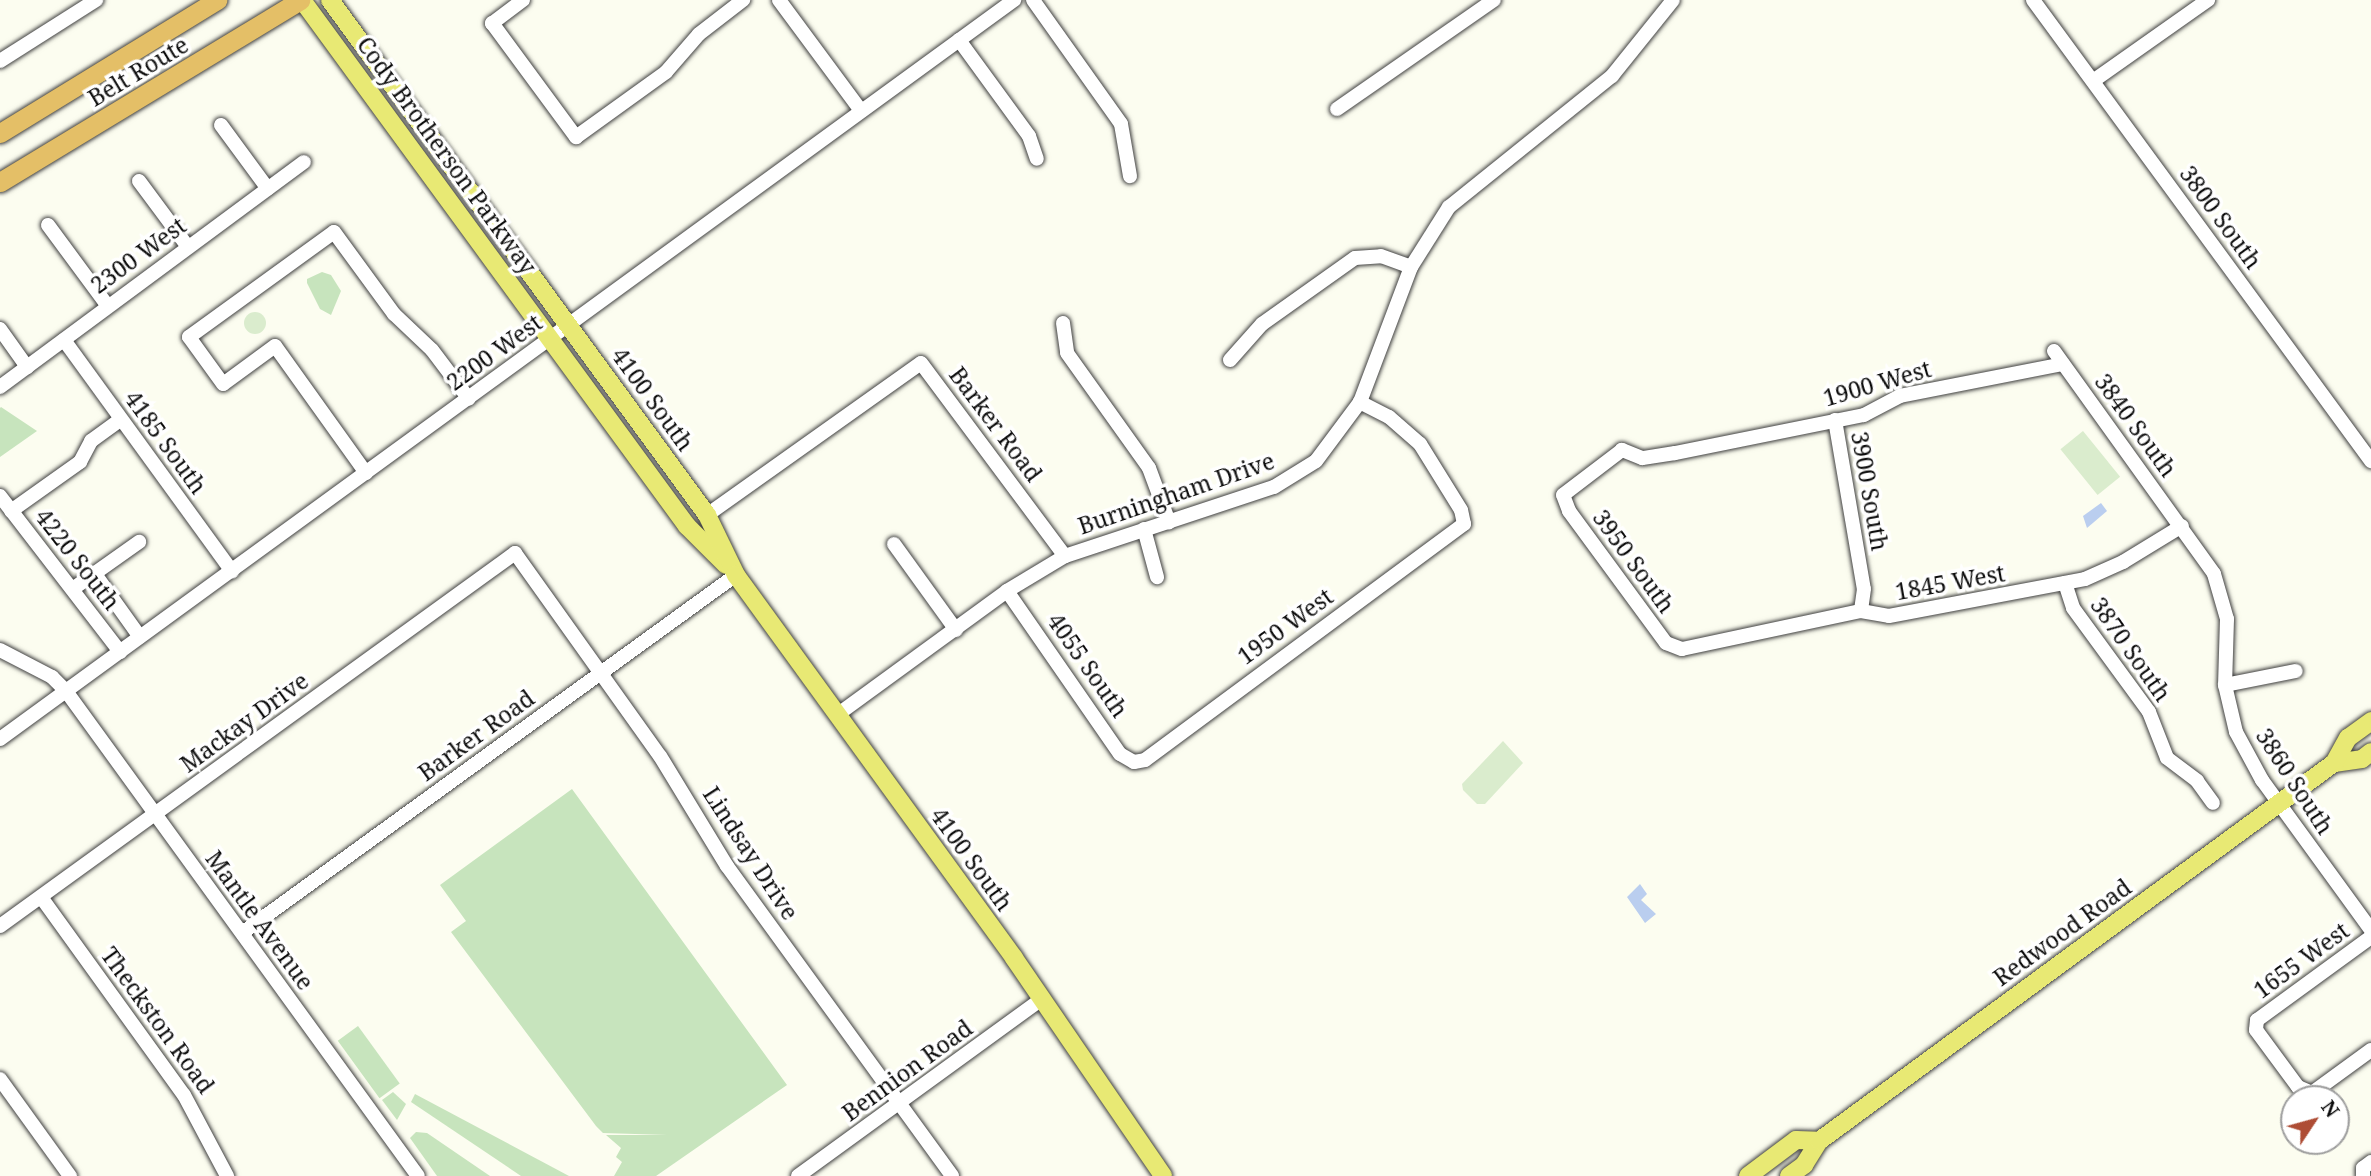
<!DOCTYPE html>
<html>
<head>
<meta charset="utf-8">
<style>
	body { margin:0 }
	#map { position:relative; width:2371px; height:1176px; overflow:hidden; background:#fcfdf0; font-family:"Noto Serif",serif }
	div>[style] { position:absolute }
	.green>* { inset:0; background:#c7e4bd; transform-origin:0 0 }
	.pitch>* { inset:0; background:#daeccd; transform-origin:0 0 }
	.round { border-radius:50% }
	.water>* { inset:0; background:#baceef }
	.roads { filter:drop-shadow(0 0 2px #404040) drop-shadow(0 0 2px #404040) }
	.minor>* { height:14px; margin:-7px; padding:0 7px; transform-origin:7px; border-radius:7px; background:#fff }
	.major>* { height:18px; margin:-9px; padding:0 9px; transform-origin:9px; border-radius:9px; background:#e8e974 }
	.highway>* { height:19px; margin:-9.5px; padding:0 9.5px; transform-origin:9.5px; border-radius:9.5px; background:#e4bf67 }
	span { translate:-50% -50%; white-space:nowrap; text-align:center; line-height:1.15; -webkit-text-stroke:7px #fff; paint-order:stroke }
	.street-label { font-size:23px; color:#0d0d0d }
	.north { position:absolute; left:2280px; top:1085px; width:70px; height:70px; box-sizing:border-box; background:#fff; border:2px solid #9e9e9e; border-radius:50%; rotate:54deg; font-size:19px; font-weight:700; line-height:28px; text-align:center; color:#0d0d0d }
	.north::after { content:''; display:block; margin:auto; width:24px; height:32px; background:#ae4d35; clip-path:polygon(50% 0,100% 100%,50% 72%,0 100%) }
</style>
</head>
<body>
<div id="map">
	<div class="green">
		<i style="clip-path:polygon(322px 272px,331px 275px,341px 291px,331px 315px,320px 309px,307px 283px,307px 279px)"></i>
		<i style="clip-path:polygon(1px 407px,37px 431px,0 457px,0 408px)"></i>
		<i style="clip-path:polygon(572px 789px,787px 1085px,656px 1176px,614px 1176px,622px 1162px,616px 1157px,621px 1148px,606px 1135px,667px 1135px,603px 1133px,596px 1126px,451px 932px,466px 921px,440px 885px)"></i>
		<i style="left:358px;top:1026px;width:71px;height:25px;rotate:54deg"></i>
		<i style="clip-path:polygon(393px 1092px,406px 1104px,397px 1120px,382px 1100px)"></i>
		<i style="clip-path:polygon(415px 1094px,569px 1176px,521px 1176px,411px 1102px)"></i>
		<i style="clip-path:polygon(416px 1132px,427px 1133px,490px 1176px,437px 1176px,410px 1138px)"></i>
	</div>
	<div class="pitch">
		<i class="round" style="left:244px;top:312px;width:22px;height:22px"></i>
		<i style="left:2083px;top:431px;width:59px;height:29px;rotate:51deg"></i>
		<i style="clip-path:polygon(1503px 741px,1523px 763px,1485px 804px,1477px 804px,1463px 790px,1462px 784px)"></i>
	</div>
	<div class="water">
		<i style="clip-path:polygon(2101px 503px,2107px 511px,2087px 528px,2083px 516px)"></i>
		<i style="clip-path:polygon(1640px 884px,1647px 894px,1641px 900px,1656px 914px,1645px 923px,1627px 897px)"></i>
	</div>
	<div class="roads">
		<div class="minor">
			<i style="left:523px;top:0;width:39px;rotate:143deg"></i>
			<i style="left:492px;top:23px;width:142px;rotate:53.6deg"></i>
			<i style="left:576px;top:137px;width:111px;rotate:-35.8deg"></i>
			<i style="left:666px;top:72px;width:50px;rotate:-49deg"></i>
			<i style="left:699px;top:34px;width:56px;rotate:-37.7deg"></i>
			<i style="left:779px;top:0;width:138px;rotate:53.5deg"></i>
			<i style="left:1033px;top:0;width:152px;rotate:54.6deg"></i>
			<i style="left:1121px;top:124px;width:53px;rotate:80.2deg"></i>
			<i style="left:2033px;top:0;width:572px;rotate:53.75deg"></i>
			<i style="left:959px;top:40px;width:119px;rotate:53.9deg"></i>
			<i style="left:1029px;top:136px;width:24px;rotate:71deg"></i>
			<i style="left:0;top:61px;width:114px;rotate:-32.4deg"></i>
			<i style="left:2093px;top:81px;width:141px;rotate:-35.2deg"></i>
			<i style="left:1337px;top:109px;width:191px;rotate:-34.8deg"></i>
			<i style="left:221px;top:125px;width:79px;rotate:53.7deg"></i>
			<i style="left:139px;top:181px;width:82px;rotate:53.4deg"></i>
			<i style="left:48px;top:225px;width:99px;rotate:53.6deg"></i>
			<i style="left:1063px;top:323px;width:30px;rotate:82deg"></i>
			<i style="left:1067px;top:353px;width:141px;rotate:54.5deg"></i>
			<i style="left:1149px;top:468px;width:58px;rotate:69.7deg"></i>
			<i style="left:0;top:329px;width:47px;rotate:54.6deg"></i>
			<i style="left:64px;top:340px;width:286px;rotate:54deg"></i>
			<i style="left:2054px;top:351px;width:274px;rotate:54.3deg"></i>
			<i style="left:2214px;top:574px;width:47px;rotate:73.9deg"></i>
			<i style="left:2227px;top:619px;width:66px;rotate:91.7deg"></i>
			<i style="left:2225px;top:685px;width:48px;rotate:76.8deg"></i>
			<i style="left:2236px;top:732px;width:55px;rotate:61.6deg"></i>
			<i style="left:2262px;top:780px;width:185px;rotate:54deg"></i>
			<i style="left:1230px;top:360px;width:48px;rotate:-48.4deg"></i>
			<i style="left:1262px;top:324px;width:114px;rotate:-35.4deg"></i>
			<i style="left:1355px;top:258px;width:26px;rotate:-4deg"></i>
			<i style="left:1381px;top:256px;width:32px;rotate:20deg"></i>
			<i style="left:2063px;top:364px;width:166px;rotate:168.9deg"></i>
			<i style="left:1900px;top:396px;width:41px;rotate:152.2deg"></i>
			<i style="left:1864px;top:415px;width:193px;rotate:168.6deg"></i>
			<i style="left:1675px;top:453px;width:33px;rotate:171deg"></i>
			<i style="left:1642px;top:458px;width:22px;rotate:-158deg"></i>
			<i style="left:1622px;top:450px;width:74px;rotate:142.7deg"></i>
			<i style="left:1563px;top:495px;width:17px;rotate:69deg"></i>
			<i style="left:1569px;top:511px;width:164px;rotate:53.7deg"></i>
			<i style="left:1666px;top:643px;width:17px;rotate:21deg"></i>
			<i style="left:1682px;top:649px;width:183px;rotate:-12deg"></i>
			<i style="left:1861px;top:611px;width:28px;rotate:10deg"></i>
			<i style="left:1889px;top:616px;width:199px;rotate:-10.7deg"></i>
			<i style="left:2085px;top:579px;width:42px;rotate:-24.1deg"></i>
			<i style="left:2123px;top:562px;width:69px;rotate:-31.4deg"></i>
			<i style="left:0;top:387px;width:378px;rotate:-36.5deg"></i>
			<i style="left:1835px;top:420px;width:171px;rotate:80.3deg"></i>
			<i style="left:1864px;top:589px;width:22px;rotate:98deg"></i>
			<i style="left:366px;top:473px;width:156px;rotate:-125.6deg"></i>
			<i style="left:275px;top:346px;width:64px;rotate:143.8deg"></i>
			<i style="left:223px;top:384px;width:58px;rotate:-125.9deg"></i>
			<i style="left:189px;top:337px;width:179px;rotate:-35.9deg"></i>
			<i style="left:334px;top:232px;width:102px;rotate:53.8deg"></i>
			<i style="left:394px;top:314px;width:52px;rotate:43.5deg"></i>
			<i style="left:432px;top:350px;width:61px;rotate:52.9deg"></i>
			<i style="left:0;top:496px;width:197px;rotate:52.4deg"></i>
			<i style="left:11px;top:511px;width:85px;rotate:-35.4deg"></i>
			<i style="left:80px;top:462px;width:24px;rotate:-62deg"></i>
			<i style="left:91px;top:441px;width:37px;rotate:-36deg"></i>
			<i style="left:707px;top:515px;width:262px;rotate:-35.4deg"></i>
			<i style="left:921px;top:363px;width:241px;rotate:53.3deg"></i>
			<i style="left:1144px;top:529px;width:50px;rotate:74.8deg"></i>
			<i style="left:894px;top:544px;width:106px;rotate:54.2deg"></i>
			<i style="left:95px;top:574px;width:77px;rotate:54.5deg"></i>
			<i style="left:2065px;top:583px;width:26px;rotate:72deg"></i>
			<i style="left:2073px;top:608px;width:129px;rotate:53.8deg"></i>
			<i style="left:2149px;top:712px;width:49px;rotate:68.6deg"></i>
			<i style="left:2167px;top:758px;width:38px;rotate:37deg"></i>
			<i style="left:2197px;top:781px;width:27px;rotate:54deg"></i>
			<i style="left:74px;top:588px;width:80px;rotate:-35.3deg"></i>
			<i style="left:1007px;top:591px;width:198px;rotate:55.3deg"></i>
			<i style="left:1120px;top:754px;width:16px;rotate:30deg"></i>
			<i style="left:1134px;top:762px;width:11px;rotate:-10deg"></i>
			<i style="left:1145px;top:760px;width:397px;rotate:-36.5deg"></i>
			<i style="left:1464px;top:524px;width:14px;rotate:-102deg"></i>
			<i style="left:1461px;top:510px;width:78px;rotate:-121.8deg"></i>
			<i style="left:1420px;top:444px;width:41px;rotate:-138.9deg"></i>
			<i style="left:1389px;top:417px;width:33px;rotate:-153deg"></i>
			<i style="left:0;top:650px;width:59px;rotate:27.4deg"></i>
			<i style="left:52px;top:677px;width:20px;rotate:45deg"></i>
			<i style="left:66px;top:691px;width:599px;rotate:54.03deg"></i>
			<i style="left:2225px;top:685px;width:72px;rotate:-11.2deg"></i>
			<i style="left:837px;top:715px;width:210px;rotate:-36.1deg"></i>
			<i style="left:1007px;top:591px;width:68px;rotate:-31.1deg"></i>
			<i style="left:1065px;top:556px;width:220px;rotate:-18.3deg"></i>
			<i style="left:1274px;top:487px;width:49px;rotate:-31.8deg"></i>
			<i style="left:1316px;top:461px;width:74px;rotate:-53.3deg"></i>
			<i style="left:1360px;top:402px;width:144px;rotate:-69.3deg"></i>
			<i style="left:1411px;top:267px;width:71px;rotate:-57.7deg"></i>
			<i style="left:1449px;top:207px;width:209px;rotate:-38.8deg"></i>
			<i style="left:1612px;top:76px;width:97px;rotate:-51.2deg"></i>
			<i style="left:0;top:739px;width:1255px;rotate:-36.08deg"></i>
			<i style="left:41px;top:897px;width:244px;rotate:54.2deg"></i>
			<i style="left:184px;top:1095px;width:92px;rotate:62deg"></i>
			<i style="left:0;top:926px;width:636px;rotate:-35.91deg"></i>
			<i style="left:515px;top:553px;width:249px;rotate:54.5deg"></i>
			<i style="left:660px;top:756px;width:129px;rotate:58.7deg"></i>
			<i style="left:727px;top:866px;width:383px;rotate:54deg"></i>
			<i style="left:242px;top:933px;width:610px;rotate:-35.93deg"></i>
			<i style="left:2371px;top:937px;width:141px;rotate:143.9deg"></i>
			<i style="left:2257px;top:1020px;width:10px;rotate:96deg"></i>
			<i style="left:2256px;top:1030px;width:71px;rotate:53.6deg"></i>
			<i style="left:2298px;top:1087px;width:15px;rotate:23deg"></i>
			<i style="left:2312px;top:1093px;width:73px;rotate:-36.1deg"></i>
			<i style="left:0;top:1079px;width:120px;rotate:54.2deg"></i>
			<i style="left:798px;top:1176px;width:301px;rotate:-36deg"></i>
			<i style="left:2363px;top:1176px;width:8px;rotate:-90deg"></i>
			<i style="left:2363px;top:1168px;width:10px;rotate:-37deg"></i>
		</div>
		<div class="major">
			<i style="left:302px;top:0;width:652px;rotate:53.8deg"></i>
			<i style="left:687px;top:526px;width:55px;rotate:45deg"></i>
			<i style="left:330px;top:0;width:638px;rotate:53.79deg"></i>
			<i style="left:707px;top:515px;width:67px;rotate:64.2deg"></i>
			<i style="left:736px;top:575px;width:473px;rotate:54deg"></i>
			<i style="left:1014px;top:958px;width:264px;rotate:55.6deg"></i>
			<i style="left:2334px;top:763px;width:28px;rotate:-8deg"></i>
			<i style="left:2362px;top:759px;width:11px;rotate:-38deg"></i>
			<i style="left:1748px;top:1176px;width:60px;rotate:-36.9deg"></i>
			<i style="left:1796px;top:1140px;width:23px;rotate:2deg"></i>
			<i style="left:1789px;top:1176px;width:19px;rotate:-36deg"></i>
			<i style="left:1804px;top:1165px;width:28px;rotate:-58deg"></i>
			<i style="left:1819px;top:1141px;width:639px;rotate:-36.28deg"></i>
			<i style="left:2334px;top:763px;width:29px;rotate:-61deg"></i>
			<i style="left:2348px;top:738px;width:29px;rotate:-36deg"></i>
		</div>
		<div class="highway">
			<i style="left:0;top:133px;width:255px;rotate:-31.5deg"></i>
			<i style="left:0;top:182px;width:351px;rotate:-31.2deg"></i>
		</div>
	</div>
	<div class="street-label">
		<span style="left:138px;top:71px;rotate:-31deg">Belt Route</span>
		<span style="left:447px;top:155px;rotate:54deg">Cody Brotherson Parkway</span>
		<span style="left:2221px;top:217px;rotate:54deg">3800 South</span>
		<span style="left:138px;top:255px;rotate:-36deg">2300 West</span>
		<span style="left:494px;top:352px;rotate:-36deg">2200 West</span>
		<span style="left:1877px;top:383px;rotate:-16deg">1900 West</span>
		<span style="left:653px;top:399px;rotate:54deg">4100 South</span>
		<span style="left:996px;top:424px;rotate:53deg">Barker Road</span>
		<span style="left:2136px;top:425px;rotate:54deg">3840 South</span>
		<span style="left:166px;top:442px;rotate:54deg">4185 South</span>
		<span style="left:1870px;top:491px;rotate:80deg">3900 South</span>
		<span style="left:1176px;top:493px;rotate:-19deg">Burningham Drive</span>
		<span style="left:78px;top:559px;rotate:52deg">4220 South</span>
		<span style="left:1634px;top:561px;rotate:54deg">3950 South</span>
		<span style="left:1950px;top:582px;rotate:-10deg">1845 West</span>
		<span style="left:1285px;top:626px;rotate:-36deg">1950 West</span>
		<span style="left:2131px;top:649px;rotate:55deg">3870 South</span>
		<span style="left:1088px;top:665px;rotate:55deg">4055 South</span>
		<span style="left:244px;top:722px;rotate:-36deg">Mackay Drive</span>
		<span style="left:476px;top:735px;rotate:-36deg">Barker Road</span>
		<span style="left:2295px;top:781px;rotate:57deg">3860 South</span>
		<span style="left:751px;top:853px;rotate:57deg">Lindsay Drive</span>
		<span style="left:972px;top:859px;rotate:54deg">4100 South</span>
		<span style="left:260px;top:920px;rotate:54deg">Mantle Avenue</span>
		<span style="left:2062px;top:932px;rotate:-36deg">Redwood Road</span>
		<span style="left:2301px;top:960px;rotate:-36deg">1655 West</span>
		<span style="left:158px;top:1020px;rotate:54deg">Theckston Road</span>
		<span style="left:907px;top:1070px;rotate:-36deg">Bennion Road</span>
	</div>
	<div class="north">N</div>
</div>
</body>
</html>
